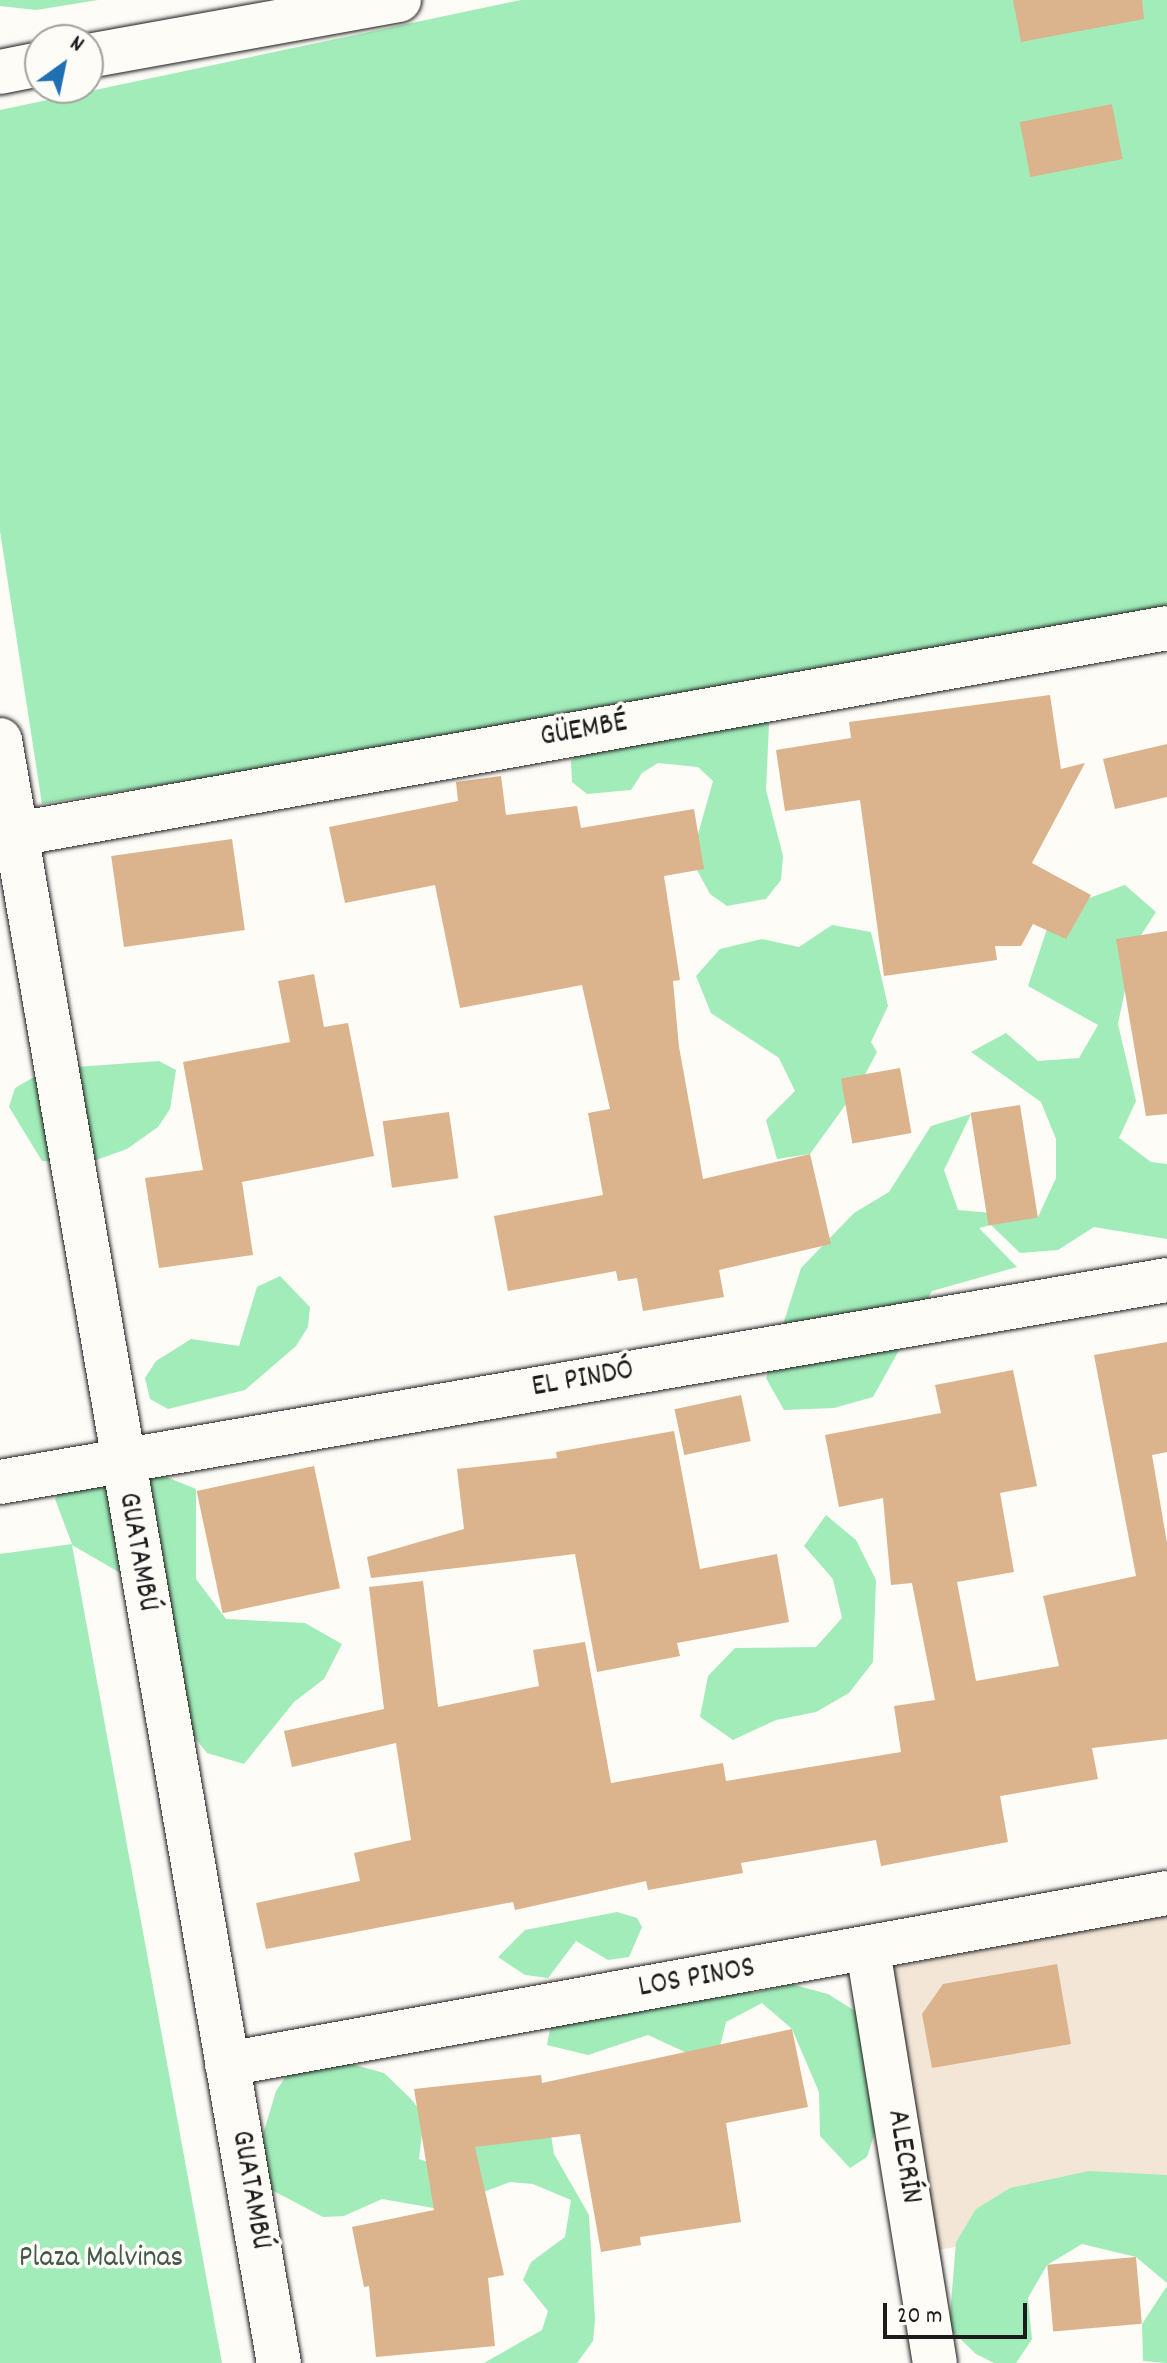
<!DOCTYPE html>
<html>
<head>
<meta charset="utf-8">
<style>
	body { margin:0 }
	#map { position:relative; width:1167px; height:2363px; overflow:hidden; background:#fdfcf7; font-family:Dekko,sans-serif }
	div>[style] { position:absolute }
	.built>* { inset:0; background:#f3e6d7 }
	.green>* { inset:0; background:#a2ecba }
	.building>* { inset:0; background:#dbb38c; transform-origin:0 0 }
	.roads { filter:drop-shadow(0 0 2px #1c1c1c) drop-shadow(0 0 2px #1c1c1c) }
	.street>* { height:44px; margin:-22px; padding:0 22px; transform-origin:22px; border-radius:22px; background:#fdfcf7 }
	span { translate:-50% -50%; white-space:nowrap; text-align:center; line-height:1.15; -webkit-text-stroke:7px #fdfcf7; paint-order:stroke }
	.street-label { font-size:30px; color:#1c1c1c }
	.park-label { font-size:30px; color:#445a4b }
	.north { position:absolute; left:24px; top:24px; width:80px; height:80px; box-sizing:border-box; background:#fdfcf7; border:2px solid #a3a29f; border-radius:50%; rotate:33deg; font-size:22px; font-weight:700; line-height:32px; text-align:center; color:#1c1c1c }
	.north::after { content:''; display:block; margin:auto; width:28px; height:36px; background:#1f6fb2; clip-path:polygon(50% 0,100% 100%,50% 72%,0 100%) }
	.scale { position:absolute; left:883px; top:2303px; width:144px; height:36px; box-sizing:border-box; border:4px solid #1c1c1c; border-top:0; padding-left:10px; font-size:24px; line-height:28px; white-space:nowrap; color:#1c1c1c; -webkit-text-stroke:6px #fdfcf7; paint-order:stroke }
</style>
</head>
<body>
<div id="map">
	<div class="built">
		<i style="clip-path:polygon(1167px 1915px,1167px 2213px,937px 2250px,893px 1967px)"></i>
	</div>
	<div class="green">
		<i style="clip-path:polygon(0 0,98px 0,36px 10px,0 6px)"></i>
		<i style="clip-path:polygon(521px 0,1167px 0,1167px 624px,42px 804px,0 531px,0 110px)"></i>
		<i style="clip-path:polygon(757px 707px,769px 724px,766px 790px,783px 856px,781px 880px,766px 899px,727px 906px,710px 894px,691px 859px,713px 781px,698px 767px,658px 763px,642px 773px,631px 790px,587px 794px,572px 782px,571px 761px,585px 745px)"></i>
		<i style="clip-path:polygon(1125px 885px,1156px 912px,1134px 946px,1118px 1024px,1136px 1101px,1119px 1138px,1151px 1162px,1167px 1164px,1167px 1239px,1094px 1227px,1058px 1250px,1020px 1253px,991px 1225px,979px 1228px,1017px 1267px,932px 1291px,873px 1397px,834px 1408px,784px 1410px,766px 1378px,801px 1268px,854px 1213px,889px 1192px,931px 1126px,971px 1114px,944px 1170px,958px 1210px,1038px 1217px,1056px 1178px,1056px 1139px,1041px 1102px,971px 1052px,1006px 1033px,1038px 1061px,1079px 1058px,1098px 1025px,1028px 986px,1053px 911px)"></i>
		<i style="clip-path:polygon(832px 925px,871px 932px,888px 1006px,871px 1042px,877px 1052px,859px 1086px,810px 1154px,777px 1159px,766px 1120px,795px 1091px,779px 1058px,711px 1013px,696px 976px,720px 949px,762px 939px,799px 947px)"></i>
		<i style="clip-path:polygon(159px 1061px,176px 1070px,170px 1109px,158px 1127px,127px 1149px,88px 1163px,42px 1161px,9px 1107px,15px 1088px,48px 1069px)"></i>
		<i style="clip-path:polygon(280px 1276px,310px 1307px,308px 1327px,296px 1346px,245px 1390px,168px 1409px,150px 1399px,145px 1378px,156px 1361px,191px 1339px,239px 1346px,257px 1287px)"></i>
		<i style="clip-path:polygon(79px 1469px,159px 1474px,196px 1489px,196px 1579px,226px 1619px,305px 1623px,342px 1644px,324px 1679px,294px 1702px,244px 1764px,207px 1753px,158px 1692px,143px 1586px,72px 1545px,222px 2363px,0 2363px,0 1554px,72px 1544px,55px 1499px)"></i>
		<i style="clip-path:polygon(826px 1515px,856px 1540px,876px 1580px,873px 1662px,849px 1693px,816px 1712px,776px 1720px,733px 1740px,700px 1717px,708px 1676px,735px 1648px,816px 1647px,842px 1618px,833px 1579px,804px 1546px)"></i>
		<i style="clip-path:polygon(617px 1912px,637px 1918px,642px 1927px,629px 1957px,608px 1960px,576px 1941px,548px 1978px,525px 1975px,498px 1957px,525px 1930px)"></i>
		<i style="clip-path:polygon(791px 1984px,828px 1994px,863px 2016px,880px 2117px,867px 2157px,850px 2168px,820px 2136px,819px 2092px,792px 2029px,762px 2003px,726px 2022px,715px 2066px,648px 2035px,588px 2055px,547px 2045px,551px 2023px,728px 1988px,754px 1993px)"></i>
		<i style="clip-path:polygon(341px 2061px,384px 2073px,410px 2098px,424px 2115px,419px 2159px,437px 2165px,474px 2147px,551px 2135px,554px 2154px,589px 2215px,595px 2320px,593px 2341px,577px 2363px,484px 2363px,542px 2330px,548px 2311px,523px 2280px,531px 2262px,565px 2237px,571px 2200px,533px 2184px,510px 2182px,439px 2209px,382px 2199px,344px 2216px,323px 2217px,268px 2188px,258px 2151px,276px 2091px,288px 2073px)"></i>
		<i style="clip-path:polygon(1089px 2171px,1167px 2175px,1167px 2283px,1136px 2257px,1082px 2244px,1047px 2265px,1028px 2298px,1032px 2339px,1016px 2363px,994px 2363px,976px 2354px,949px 2328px,956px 2242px,976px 2209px,1010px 2188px)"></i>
		<i style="clip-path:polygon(1167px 2286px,1167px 2363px,1143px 2361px,1142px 2324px)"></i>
	</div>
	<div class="building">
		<i style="clip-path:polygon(1013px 0,1142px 0,1144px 19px,1021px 42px)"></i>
		<i style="left:1112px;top:104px;width:56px;height:94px;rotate:79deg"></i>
		<i style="clip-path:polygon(1050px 695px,1061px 769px,1085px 763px,1032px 863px,1091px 895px,1066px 939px,1033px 924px,1021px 946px,995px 946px,997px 960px,884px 976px,860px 800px,785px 811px,776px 750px,851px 738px,849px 722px)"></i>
		<i style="clip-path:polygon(1167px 744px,1167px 797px,1115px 809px,1103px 759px)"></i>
		<i style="clip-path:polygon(501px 776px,506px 815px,577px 806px,581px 828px,694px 809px,704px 869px,664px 876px,680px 980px,673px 981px,679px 1047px,703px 1179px,810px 1154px,831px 1244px,719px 1270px,724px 1297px,643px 1311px,637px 1278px,618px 1281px,616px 1271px,508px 1291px,494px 1216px,603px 1195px,588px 1113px,610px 1109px,582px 985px,460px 1008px,435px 885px,345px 903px,329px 827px,458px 801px,456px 782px)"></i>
		<i style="left:232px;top:839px;width:92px;height:122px;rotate:82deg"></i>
		<i style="clip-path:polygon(1167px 931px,1167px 1114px,1146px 1116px,1116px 939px)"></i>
		<i style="clip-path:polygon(314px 974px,324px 1027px,348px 1023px,374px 1156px,242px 1182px,253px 1255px,159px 1268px,145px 1178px,203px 1170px,183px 1062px,290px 1042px,278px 981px)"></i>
		<i style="left:900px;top:1068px;width:66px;height:60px;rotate:80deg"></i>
		<i style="left:1020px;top:1105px;width:114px;height:50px;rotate:81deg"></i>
		<i style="left:449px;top:1112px;width:67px;height:67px;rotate:82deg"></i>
		<i style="clip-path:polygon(1167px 1342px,1167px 1452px,1152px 1455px,1167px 1543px,1167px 1739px,1092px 1748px,1098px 1779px,1000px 1796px,1008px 1842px,881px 1866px,876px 1840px,741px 1863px,743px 1873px,648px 1890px,646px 1881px,515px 1910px,513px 1902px,266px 1949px,256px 1903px,360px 1881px,354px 1853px,411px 1840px,396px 1743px,292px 1767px,284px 1731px,384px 1709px,369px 1587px,423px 1581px,438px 1707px,539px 1686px,533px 1650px,585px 1642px,611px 1783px,723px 1763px,726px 1781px,901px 1752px,894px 1706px,935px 1700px,912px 1583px,891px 1585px,883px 1498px,839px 1507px,825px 1435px,941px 1413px,935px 1385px,1013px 1370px,1037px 1486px,1000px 1493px,1014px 1572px,957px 1582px,976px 1681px,1059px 1666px,1043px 1596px,1136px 1576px,1094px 1355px)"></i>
		<i style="left:741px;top:1395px;width:47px;height:68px;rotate:78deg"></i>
		<i style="clip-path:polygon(674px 1431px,700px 1569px,777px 1554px,789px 1622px,677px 1643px,680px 1656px,597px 1672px,575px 1554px,371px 1578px,367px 1557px,464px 1529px,457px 1469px,557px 1458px,556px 1452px)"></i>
		<i style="left:314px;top:1466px;width:125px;height:120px;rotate:78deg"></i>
		<i style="clip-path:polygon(1057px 1964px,1071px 2044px,932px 2068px,922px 2014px,943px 1984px)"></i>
		<i style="clip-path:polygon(792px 2029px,808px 2107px,726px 2123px,741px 2222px,640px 2237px,641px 2245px,601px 2252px,580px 2134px,475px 2147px,504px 2275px,488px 2278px,495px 2346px,376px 2357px,369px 2286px,364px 2287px,352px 2227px,434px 2210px,414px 2089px,541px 2075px,542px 2083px)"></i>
		<i style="left:1136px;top:2257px;width:67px;height:89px;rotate:85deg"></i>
	</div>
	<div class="roads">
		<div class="street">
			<i style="left:88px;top:56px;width:316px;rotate:-10.2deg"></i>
			<i style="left:0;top:72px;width:41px;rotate:-11.3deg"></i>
			<i style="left:0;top:740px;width:1647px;rotate:80.25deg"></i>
			<i style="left:0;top:837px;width:1186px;rotate:-10.15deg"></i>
			<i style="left:0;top:1482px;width:1184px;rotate:-9.82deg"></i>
			<i style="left:868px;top:1950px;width:418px;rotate:80.8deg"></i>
			<i style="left:227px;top:2064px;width:955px;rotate:-10.31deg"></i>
		</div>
	</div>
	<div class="street-label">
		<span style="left:584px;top:732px;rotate:-10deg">GÜEMBÉ</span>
		<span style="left:583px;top:1381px;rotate:-10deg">EL PINDÓ</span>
		<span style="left:136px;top:1552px;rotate:80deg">GUATAMBÚ</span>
		<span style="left:697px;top:1980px;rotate:-10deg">LOS PINOS</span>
		<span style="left:902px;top:2157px;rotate:81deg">ALECRÍN</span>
		<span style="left:249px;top:2190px;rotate:80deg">GUATAMBÚ</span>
	</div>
	<div class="park-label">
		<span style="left:101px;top:2260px">Plaza Malvinas</span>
	</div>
	<div class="north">N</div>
	<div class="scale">20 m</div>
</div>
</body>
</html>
